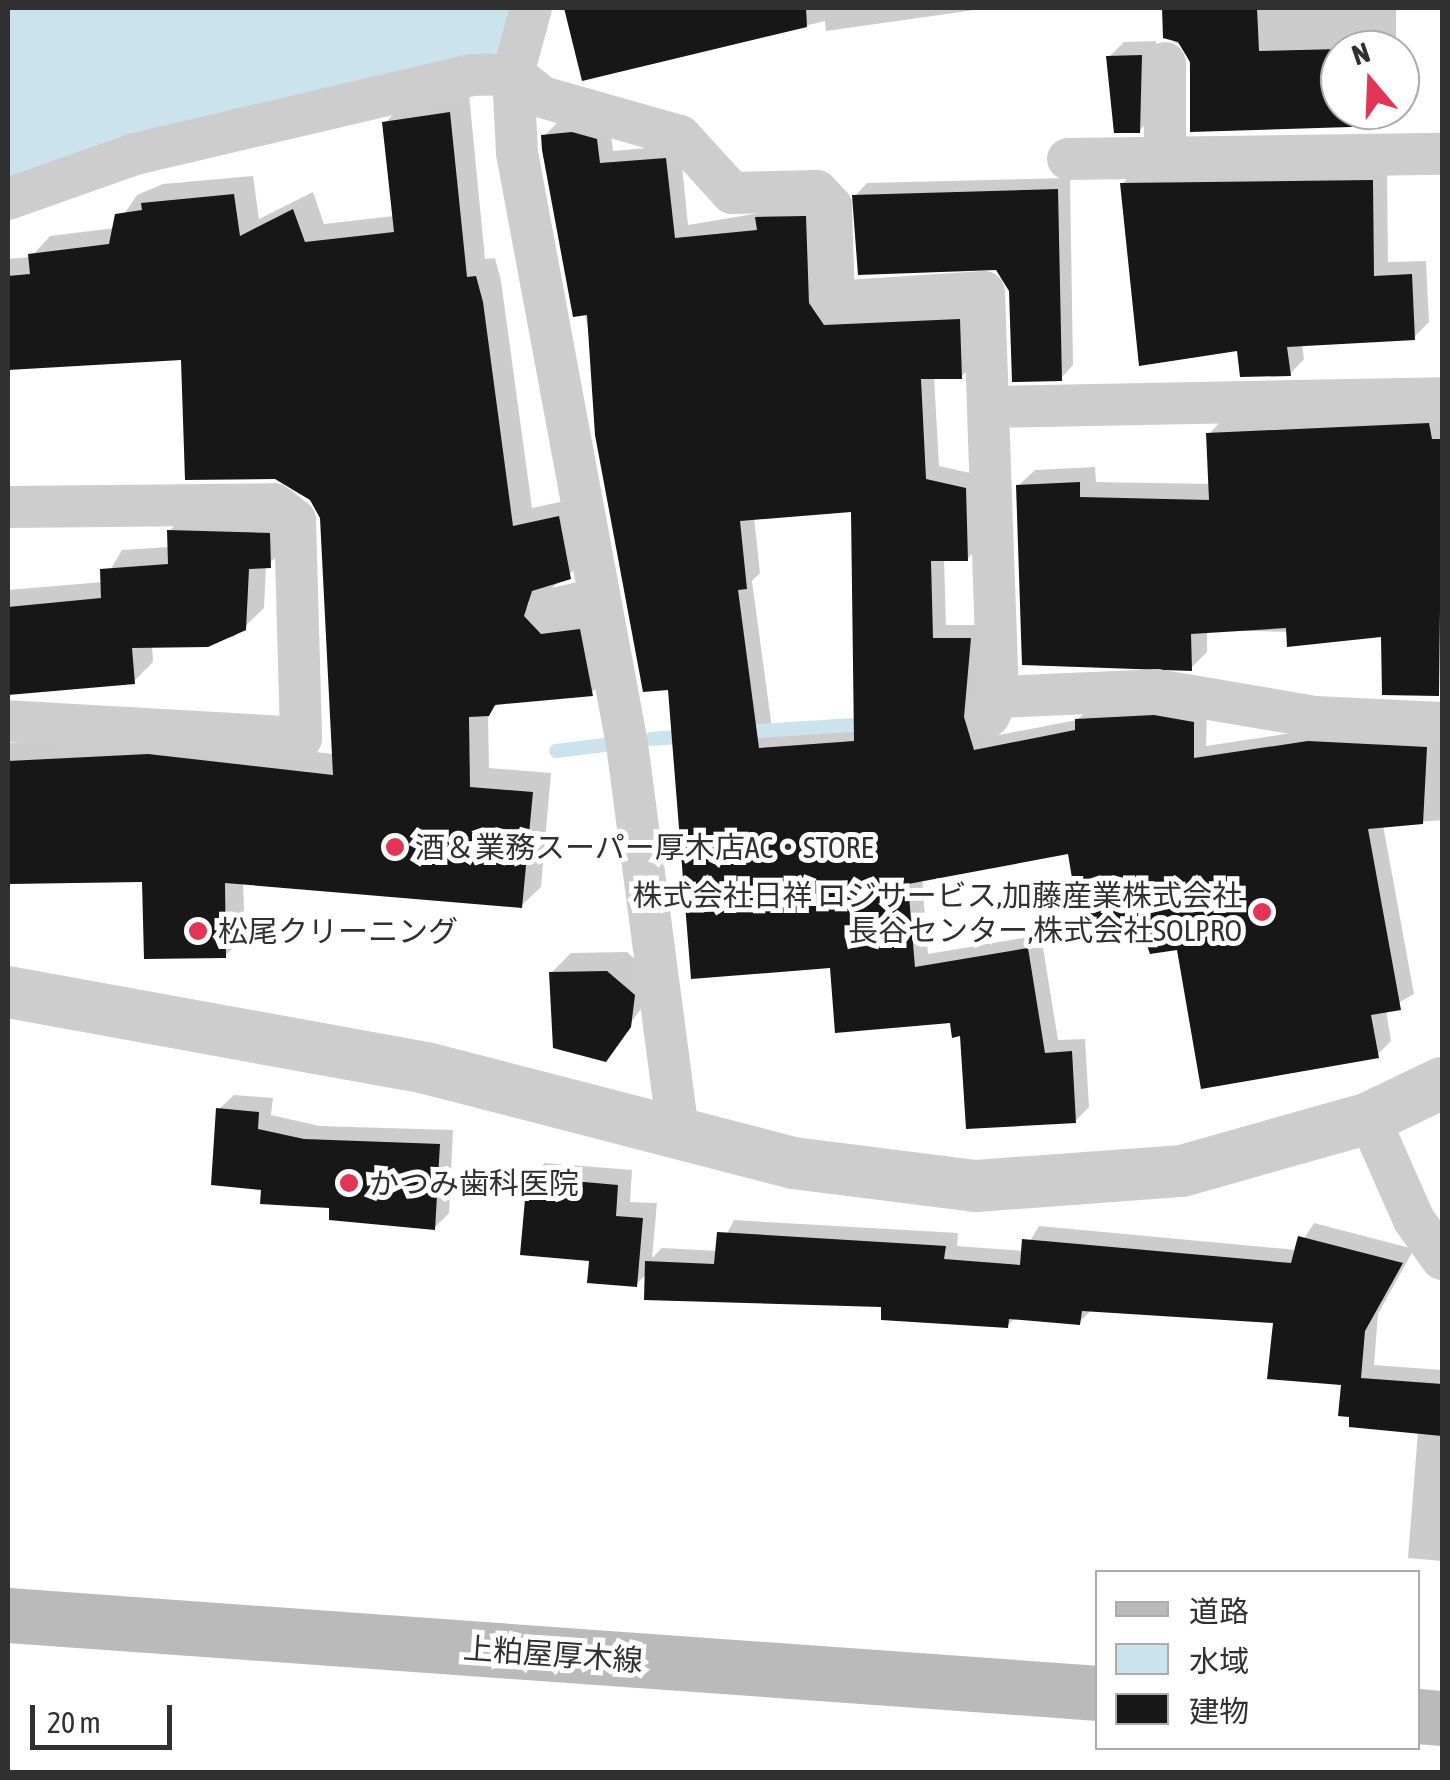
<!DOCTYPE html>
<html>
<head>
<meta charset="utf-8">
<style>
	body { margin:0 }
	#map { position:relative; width:1450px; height:1780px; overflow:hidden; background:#fff; font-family:"Asap Condensed","Noto Sans JP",sans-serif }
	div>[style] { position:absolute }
	.water>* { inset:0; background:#cae3ec }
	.shadow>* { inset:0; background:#0003 }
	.stream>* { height:14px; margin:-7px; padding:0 7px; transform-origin:7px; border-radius:7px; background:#cae3ec }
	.building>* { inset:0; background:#171717 }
	.minor>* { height:42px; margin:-21px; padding:0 21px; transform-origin:21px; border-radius:21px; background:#cdcdcd }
	.tertiary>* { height:52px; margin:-26px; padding:0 26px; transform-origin:26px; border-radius:26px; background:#cdcdcd }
	.secondary>* { height:55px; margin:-27.5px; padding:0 27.5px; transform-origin:27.5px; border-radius:27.5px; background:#bababa }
	.dots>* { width:28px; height:28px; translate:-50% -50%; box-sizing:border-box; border:5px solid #fff; border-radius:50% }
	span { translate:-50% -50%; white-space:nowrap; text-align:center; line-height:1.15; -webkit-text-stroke:10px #fff; paint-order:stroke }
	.poi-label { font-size:30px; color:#303030 }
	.left { translate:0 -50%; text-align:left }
	.right { translate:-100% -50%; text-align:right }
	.street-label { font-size:30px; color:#303030 }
	.frame { position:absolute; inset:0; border:10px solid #303030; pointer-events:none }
	.legend { position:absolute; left:1095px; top:1570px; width:325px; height:180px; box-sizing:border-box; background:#fff; border:2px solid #acacac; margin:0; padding:12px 18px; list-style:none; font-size:30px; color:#303030 }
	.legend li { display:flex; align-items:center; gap:20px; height:50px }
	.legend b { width:50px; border:2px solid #acacac }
	.north { position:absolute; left:1320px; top:30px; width:100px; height:100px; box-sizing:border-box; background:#fff; border:2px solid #acacac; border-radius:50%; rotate:341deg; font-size:28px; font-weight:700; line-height:40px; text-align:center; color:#303030 }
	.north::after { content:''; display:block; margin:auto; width:35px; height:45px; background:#e43455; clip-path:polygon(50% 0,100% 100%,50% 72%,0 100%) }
	.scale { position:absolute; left:30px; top:1705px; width:142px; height:45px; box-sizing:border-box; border:5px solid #303030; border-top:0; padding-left:12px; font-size:30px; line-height:35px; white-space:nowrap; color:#303030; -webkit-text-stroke:8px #fff; paint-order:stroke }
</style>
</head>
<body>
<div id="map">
	<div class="water">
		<i style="clip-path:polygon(8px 8px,519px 8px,502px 51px,8px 181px)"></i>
	</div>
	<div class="shadow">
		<i style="clip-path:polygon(573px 8px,989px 8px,826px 31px,825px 21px,584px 78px)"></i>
		<i style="clip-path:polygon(1164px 8px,1396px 8px,1396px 50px,1340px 50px,1340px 110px,1395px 110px,1382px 123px,1192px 130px,1189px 50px,1165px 37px)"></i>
		<i style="clip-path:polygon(1156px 41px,1154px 115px,1139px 131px,1109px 57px,1124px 42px)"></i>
		<i style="clip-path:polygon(469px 94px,485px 259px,495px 258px,501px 281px,532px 508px,578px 498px,589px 558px,542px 596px,599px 611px,611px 674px,591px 693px,499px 702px,488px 714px,489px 768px,551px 773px,541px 887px,521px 906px,243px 882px,245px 936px,225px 956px,144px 879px,8px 884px,8px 743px,168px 736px,334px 754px,322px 518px,312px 498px,183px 357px,8px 369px,8px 259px,31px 257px,50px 236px,115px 228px,137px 195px,163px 184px,253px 176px,259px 219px,313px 192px,324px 224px,394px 216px,385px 123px,404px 103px)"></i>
		<i style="clip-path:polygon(evenodd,558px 122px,610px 125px,613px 151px,680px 145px,688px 225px,819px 203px,822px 288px,973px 306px,975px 363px,961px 377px,934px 376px,939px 466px,979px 475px,981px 545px,967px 559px,944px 559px,946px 625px,984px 625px,977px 702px,988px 737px,1077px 720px,1091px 706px,1207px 709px,1206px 746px,1324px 728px,1442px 734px,1442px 820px,1383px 825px,1414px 994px,1386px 1010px,1391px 1041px,1377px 1055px,1144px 931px,1070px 851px,922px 879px,928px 954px,1041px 935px,1058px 1040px,1085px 1039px,1089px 1107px,1075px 1121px,952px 1020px,832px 966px,670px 687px,544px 136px,558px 122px,854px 510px,856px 729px,773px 736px,752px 581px,760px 573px,754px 517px,854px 510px)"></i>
		<i style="clip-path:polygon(1387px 166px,1388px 262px,1426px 261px,1429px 322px,1414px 337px,1302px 344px,1304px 359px,1290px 374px,1239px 349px,1122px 184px,1137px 169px)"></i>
		<i style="clip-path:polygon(1070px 178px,1073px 365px,1061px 378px,997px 268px,855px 196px,867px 183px)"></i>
		<i style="clip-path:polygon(1442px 408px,1438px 695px,1384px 634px,1207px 630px,1207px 652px,1191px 668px,1018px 486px,1035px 470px,1095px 467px,1096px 482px,1211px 484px,1209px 434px,1225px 417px)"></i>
		<i style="clip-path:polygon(284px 511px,289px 546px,266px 566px,264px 608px,234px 637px,152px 644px,153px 662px,134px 681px,8px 692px,8px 590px,103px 582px,122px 550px,170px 547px,169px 531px,189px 512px)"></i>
		<i style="clip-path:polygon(627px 952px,653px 975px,655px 989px,605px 1059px,551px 973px,571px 953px)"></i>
		<i style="clip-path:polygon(234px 1095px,273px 1098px,271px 1115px,320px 1126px,453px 1130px,449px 1213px,434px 1228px,263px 1187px,219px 1109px)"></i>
		<i style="clip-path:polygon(545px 1163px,632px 1170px,630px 1202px,657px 1203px,652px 1258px,662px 1248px,718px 1251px,734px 1220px,958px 1233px,957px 1246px,1024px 1251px,1039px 1226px,1297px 1250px,1314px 1223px,1414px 1249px,1378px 1314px,1374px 1365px,1442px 1370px,1442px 1561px,1408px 1558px,1418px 1431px,1343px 1383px,1276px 1321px,1093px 1309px,1079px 1322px,1016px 1317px,1007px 1326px,648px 1273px,636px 1284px,591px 1259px,530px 1178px)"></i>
	</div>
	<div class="stream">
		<i style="left:742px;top:732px;width:128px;rotate:-3.6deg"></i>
		<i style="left:651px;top:739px;width:40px;rotate:-4.3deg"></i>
		<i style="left:556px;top:751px;width:49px;rotate:-7deg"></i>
	</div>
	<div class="building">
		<i style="clip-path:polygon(564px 8px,806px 8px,807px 27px,582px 81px)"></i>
		<i style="clip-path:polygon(1162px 8px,1257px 8px,1259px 51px,1380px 48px,1340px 50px,1340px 110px,1383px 110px,1383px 126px,1190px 132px,1190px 62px,1178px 42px,1163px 38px)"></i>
		<i style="clip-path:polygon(1142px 55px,1140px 133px,1114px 133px,1106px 56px)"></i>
		<i style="clip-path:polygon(450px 112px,467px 277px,476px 276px,483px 302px,513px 526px,559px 516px,571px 579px,532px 591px,524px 616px,541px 634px,580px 629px,593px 696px,495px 705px,489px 716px,469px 717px,470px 787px,533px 792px,522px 908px,225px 883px,226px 958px,144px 959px,142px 882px,8px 884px,8px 761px,148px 754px,333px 775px,320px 518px,310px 500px,275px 479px,185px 480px,181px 360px,8px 370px,8px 276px,30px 274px,28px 254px,109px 244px,115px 214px,142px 210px,141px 203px,234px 194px,240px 236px,293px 209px,305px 242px,394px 232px,382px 122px)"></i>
		<i style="clip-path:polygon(evenodd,572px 132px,597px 139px,600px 163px,666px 158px,675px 238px,757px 230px,755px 217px,806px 216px,809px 303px,824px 325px,960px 319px,962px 379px,921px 379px,926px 479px,966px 488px,968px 561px,931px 561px,933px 638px,971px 638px,964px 717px,974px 750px,1075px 730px,1075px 719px,1154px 715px,1194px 722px,1194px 758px,1308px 741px,1427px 747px,1423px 824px,1368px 829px,1401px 1010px,1371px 1015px,1379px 1058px,1201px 1089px,1177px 950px,1150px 954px,1143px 934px,1083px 944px,1068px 854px,908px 884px,915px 967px,1028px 948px,1045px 1053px,1072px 1051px,1076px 1123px,966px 1129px,960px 1036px,952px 1038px,950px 1023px,835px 1033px,830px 968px,691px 979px,668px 690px,643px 692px,595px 435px,587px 315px,573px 317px,542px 150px,541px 135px,572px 132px,851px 512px,854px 741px,759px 748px,738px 590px,747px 589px,740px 521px,851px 512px)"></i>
		<i style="clip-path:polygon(1373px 180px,1374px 276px,1412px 274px,1415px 340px,1287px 347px,1291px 376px,1240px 377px,1237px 351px,1139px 366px,1120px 183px)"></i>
		<i style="clip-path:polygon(1058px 189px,1062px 381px,1012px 382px,1009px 291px,996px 270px,858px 275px,852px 195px)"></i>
		<i style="clip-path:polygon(1429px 423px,1432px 439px,1442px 439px,1439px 696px,1382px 695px,1381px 637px,1287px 647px,1286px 628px,1191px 634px,1192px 671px,1022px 665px,1016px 485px,1080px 482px,1080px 497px,1209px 500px,1206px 433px)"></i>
		<i style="clip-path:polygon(167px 530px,270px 533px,271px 568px,249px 569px,246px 630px,208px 647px,132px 648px,135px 684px,8px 695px,8px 607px,101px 598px,100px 569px,168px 564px)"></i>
		<i style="clip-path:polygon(607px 971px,635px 995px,631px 1027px,606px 1062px,553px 1048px,549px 972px)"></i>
		<i style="clip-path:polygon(216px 1108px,259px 1112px,258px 1129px,304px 1139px,440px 1144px,435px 1230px,329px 1220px,329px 1208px,260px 1204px,261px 1190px,211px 1185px)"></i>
		<i style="clip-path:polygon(527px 1177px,618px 1185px,616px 1216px,643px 1218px,637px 1287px,587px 1283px,589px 1261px,520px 1255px)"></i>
		<i style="clip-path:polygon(717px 1232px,946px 1246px,944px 1259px,1020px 1265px,1022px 1239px,1291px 1263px,1298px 1236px,1403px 1263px,1365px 1331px,1361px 1378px,1442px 1384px,1442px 1436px,1349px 1427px,1349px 1417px,1338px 1416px,1341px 1385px,1267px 1379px,1273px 1323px,1082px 1311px,1080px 1325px,1009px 1319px,1008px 1328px,881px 1320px,881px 1307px,644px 1300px,645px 1261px,714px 1264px)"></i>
	</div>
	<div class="minor">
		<i style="left:531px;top:8px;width:68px;rotate:105.3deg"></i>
		<i style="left:513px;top:74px;width:79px;rotate:87.1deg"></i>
		<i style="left:517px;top:153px;width:601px;rotate:79.46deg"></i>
		<i style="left:627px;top:744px;width:393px;rotate:82.5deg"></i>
		<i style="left:1068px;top:159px;width:374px;rotate:-0.8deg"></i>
		<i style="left:1165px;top:159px;width:96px;rotate:-90deg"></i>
		<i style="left:8px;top:199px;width:135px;rotate:-19.5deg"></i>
		<i style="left:135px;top:154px;width:347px;rotate:-13.2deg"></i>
		<i style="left:473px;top:75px;width:40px;rotate:-1.4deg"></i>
		<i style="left:513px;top:74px;width:37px;rotate:38deg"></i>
		<i style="left:542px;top:97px;width:143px;rotate:15.8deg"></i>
		<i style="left:680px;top:136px;width:77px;rotate:47.6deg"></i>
		<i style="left:732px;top:193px;width:85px;rotate:-1.3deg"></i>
		<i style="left:817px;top:191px;width:21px;rotate:47deg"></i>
		<i style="left:831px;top:206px;width:96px;rotate:88.2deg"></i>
		<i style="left:834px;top:302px;width:150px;rotate:-3.8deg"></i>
		<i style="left:984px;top:292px;width:115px;rotate:88deg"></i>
		<i style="left:8px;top:507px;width:266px;rotate:-0.6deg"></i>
		<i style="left:274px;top:504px;width:26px;rotate:37deg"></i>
		<i style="left:295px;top:520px;width:218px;rotate:88.4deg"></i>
		<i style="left:301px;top:738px;width:293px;rotate:-176.7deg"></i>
		<i style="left:548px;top:610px;width:52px;rotate:-12.2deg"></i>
		<i style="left:998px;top:697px;width:158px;rotate:-2.5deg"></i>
		<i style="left:1156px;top:690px;width:161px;rotate:9.6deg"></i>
		<i style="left:1315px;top:717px;width:127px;rotate:2.7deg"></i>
		<i style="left:989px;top:716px;width:21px;rotate:-65deg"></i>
		<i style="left:998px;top:697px;width:290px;rotate:-92deg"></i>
		<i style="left:988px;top:407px;width:454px;rotate:-1.1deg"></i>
		<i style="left:1369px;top:1118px;width:111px;rotate:66.2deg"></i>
		<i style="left:1414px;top:1220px;width:48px;rotate:54.3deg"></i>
	</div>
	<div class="tertiary">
		<i style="left:8px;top:992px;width:425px;rotate:10.3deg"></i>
		<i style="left:426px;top:1068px;width:379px;rotate:14.5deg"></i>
		<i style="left:793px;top:1163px;width:184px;rotate:7.2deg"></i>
		<i style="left:976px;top:1186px;width:207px;rotate:-4.2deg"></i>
		<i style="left:1182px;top:1171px;width:194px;rotate:-15.8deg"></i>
		<i style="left:1369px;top:1118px;width:81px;rotate:-25.6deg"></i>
	</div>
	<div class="secondary">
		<i style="left:8px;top:1615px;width:1093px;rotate:4.09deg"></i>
		<i style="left:1418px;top:1716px;width:24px;rotate:5deg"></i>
	</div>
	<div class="dots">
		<i style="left:395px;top:847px;background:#e43455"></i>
		<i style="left:1262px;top:912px;background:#e43455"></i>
		<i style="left:198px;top:931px;background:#e43455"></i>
		<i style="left:349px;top:1183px;background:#e43455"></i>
	</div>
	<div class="poi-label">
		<span class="left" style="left:415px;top:847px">酒＆業務スーパー厚木店AC・STORE</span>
		<span class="right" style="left:1242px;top:912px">株式会社日祥 ロジサービス,加藤産業株式会社<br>長谷センター,株式会社SOLPRO</span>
		<span class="left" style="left:218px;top:931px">松尾クリーニング</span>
		<span class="left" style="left:369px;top:1183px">かつみ歯科医院</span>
	</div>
	<div class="street-label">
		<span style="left:553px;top:1654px;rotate:4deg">上粕屋厚木線</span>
	</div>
	<div class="frame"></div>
	<ul class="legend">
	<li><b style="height:12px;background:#bababa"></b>道路</li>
	<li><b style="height:28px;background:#cae3ec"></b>水域</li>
	<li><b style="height:28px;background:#171717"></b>建物</li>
	</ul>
	<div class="north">N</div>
	<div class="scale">20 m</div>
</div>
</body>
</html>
